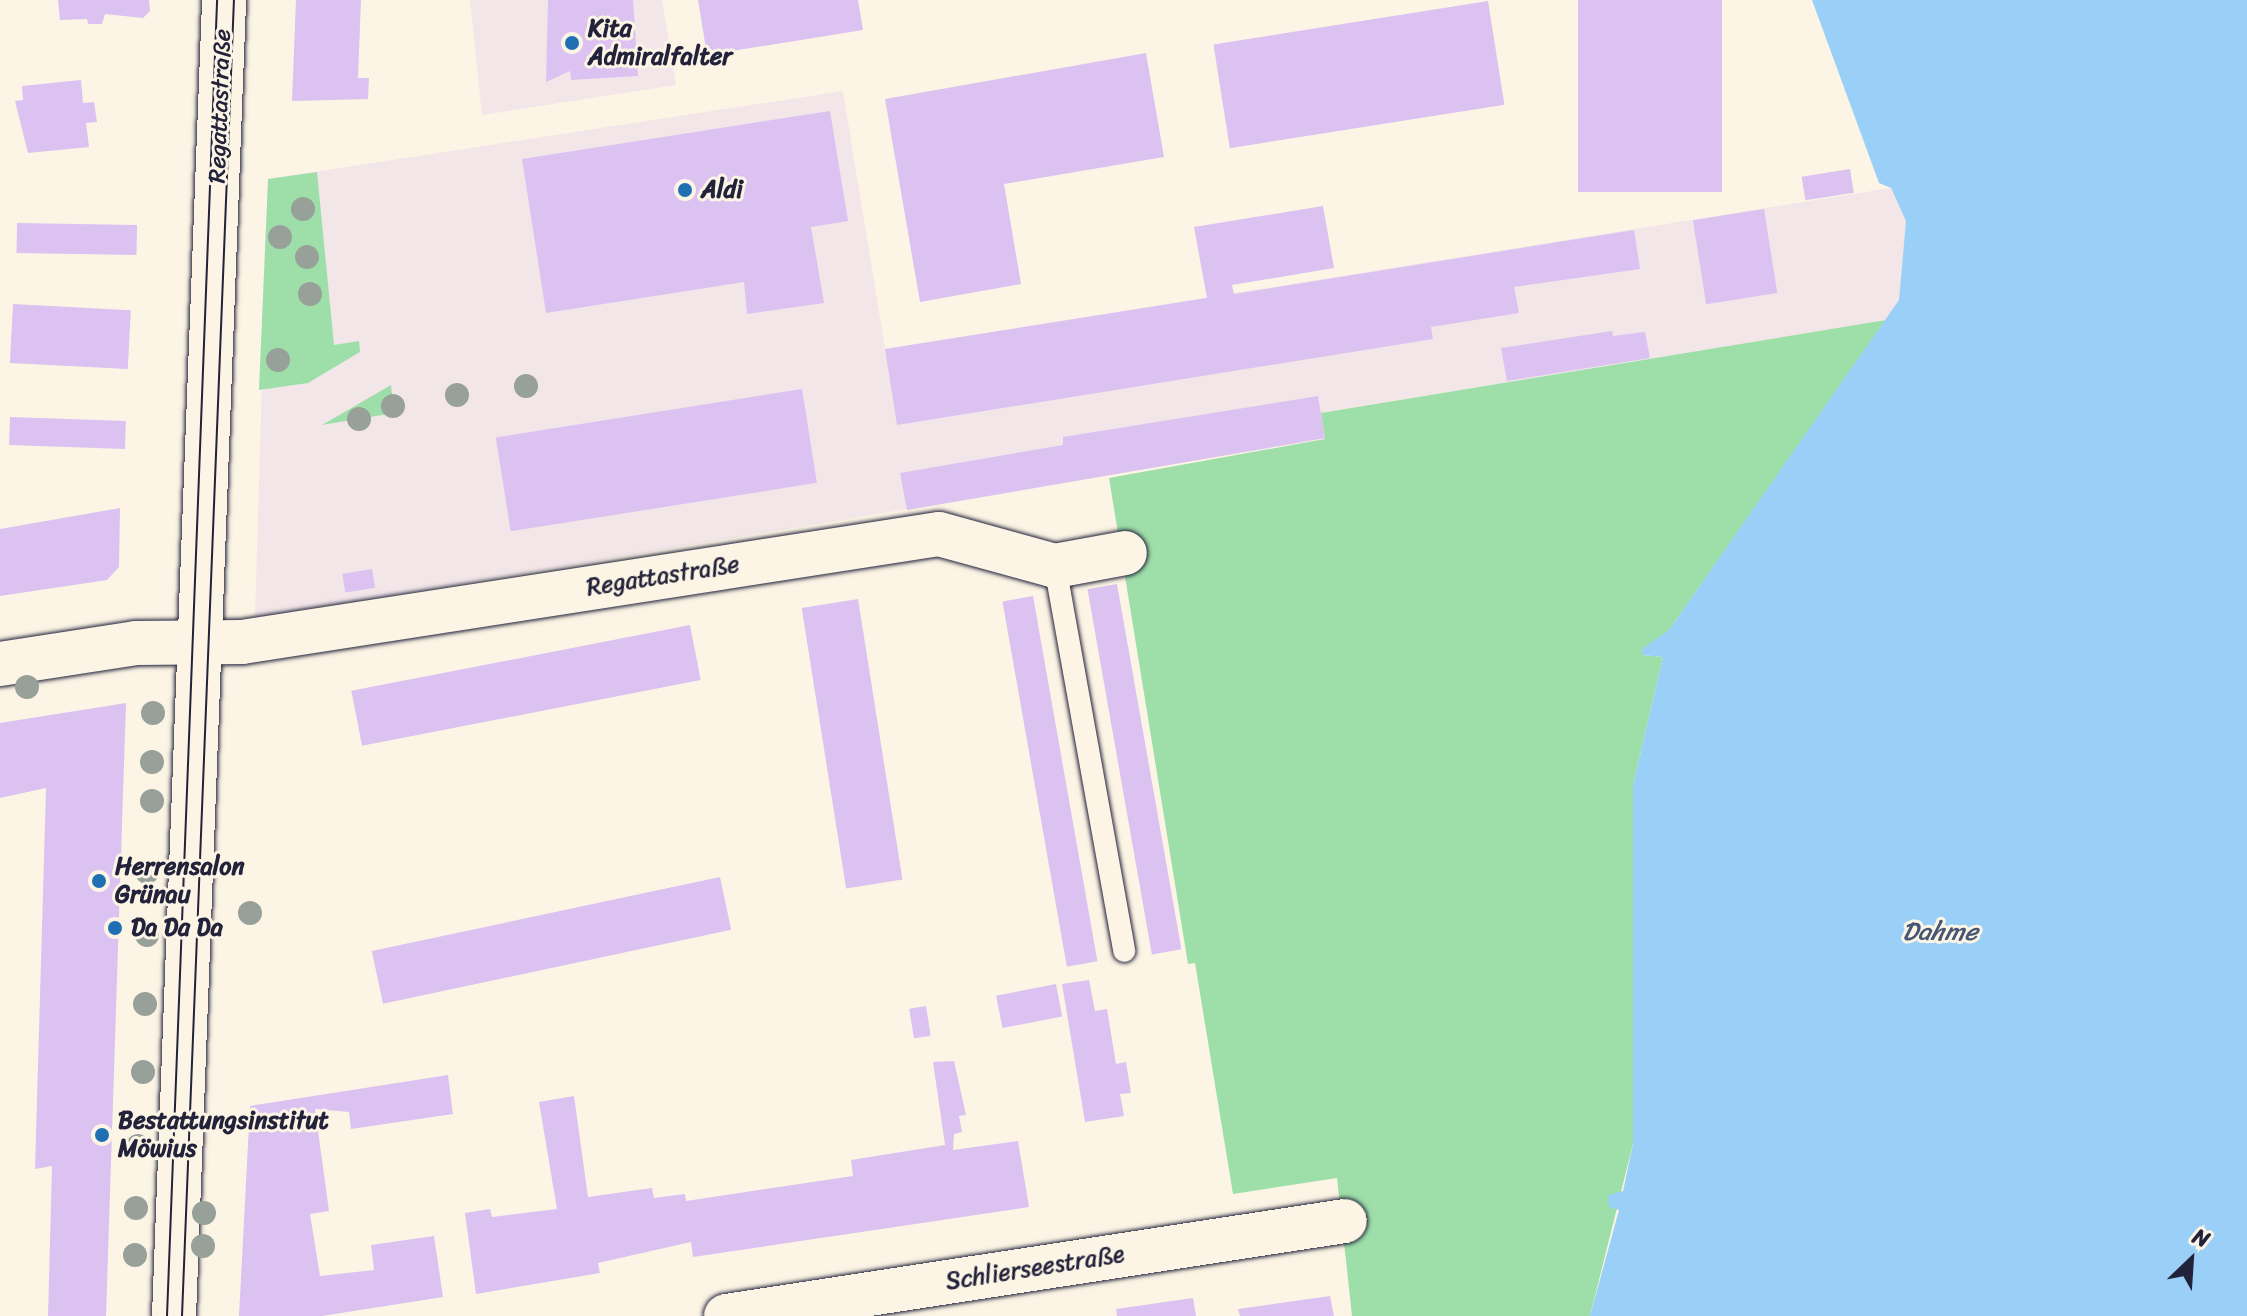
<!DOCTYPE html>
<html>
<head>
<meta charset="utf-8">
<style>
	body { margin:0 }
	#map { position:relative; width:2247px; height:1316px; overflow:hidden; background:#fcf5e5; font-family:Sriracha,sans-serif }
	div>[style] { position:absolute }
	.built>* { inset:0; background:#f2e6e9 }
	.green>* { inset:0; background:#9edfa9 }
	.water>* { inset:0; background:#9acff8 }
	.building>* { inset:0; background:#dbc2f1; transform-origin:0 0 }
	.roads { filter:drop-shadow(0 0 2px #22223b) drop-shadow(0 0 2px #22223b) }
	.service>* { height:22px; margin:-11px; padding:0 11px; transform-origin:11px; border-radius:11px; background:#fcf5e5 }
	.minor>* { height:44px; margin:-22px; padding:0 22px; transform-origin:22px; border-radius:22px; background:#fcf5e5 }
	.secondary>* { height:44px; margin:-22px; padding:0 22px; transform-origin:22px; border-radius:22px; background:#fcf5e5 }
	.tram>* { height:2px; margin:-1px; padding:0 1px; transform-origin:1px; border-radius:1px; background:#22223b }
	.trees>* { width:24px; height:24px; margin:-12px; border-radius:50%; background:#98a09a }
	.dots>* { width:22px; height:22px; translate:-50% -50%; box-sizing:border-box; border:4px solid #fcf5e5; border-radius:50% }
	span { translate:-50% -50%; white-space:nowrap; text-align:center; line-height:1.15; -webkit-text-stroke:6px #fcf5e5; paint-order:stroke }
	.poi-label { font-size:24px; color:#22223b; font-weight:700 }
	.left { translate:0 -50%; text-align:left }
	.street-label { font-size:24px; color:#22223b }
	.water-label { font-size:26px; color:#465674; font-style:italic }
	.north { position:absolute; left:2151px; top:1220px; width:80px; height:80px; -webkit-text-stroke:6px #fcf5e5; paint-order:stroke; rotate:25deg; font-size:22px; font-weight:700; line-height:32px; text-align:center; color:#22223b }
	.north::after { content:''; display:block; margin:auto; width:28px; height:36px; background:#22223b; clip-path:polygon(50% 0,100% 100%,50% 72%,0 100%) }
</style>
</head>
<body>
<div id="map">
	<div class="built">
		<i style="clip-path:polygon(470px 0,662px 0,676px 85px,482px 115px)"></i>
		<i style="clip-path:polygon(843px 91px,885px 349px,1891px 188px,1906px 221px,1899px 300px,1886px 320px,1321px 413px,1325px 439px,255px 618px,268px 179px)"></i>
	</div>
	<div class="green">
		<i style="clip-path:polygon(317px 172px,334px 345px,359px 341px,360px 352px,308px 383px,259px 390px,268px 179px)"></i>
		<i style="clip-path:polygon(1886px 320px,1669px 630px,1642px 655px,1663px 657px,1633px 785px,1633px 1144px,1590px 1316px,1352px 1316px,1337px 1178px,1233px 1194px,1195px 963px,1188px 964px,1109px 478px,1325px 439px,1321px 413px)"></i>
		<i style="clip-path:polygon(391px 385px,394px 413px,322px 425px)"></i>
	</div>
	<div class="water">
		<i style="clip-path:polygon(1812px 0,2247px 0,2247px 1316px,1590px 1316px,1619px 1210px,1609px 1207px,1608px 1195px,1623px 1191px,1633px 1144px,1633px 785px,1663px 657px,1642px 655px,1642px 649px,1669px 630px,1899px 300px,1906px 221px,1891px 188px,1879px 183px)"></i>
	</div>
	<div class="building">
		<i style="clip-path:polygon(58px 0,149px 0,150px 11px,143px 18px,105px 14px,102px 24px,88px 24px,87px 19px,60px 20px)"></i>
		<i style="clip-path:polygon(296px 0,361px 0,358px 78px,369px 78px,368px 99px,292px 101px)"></i>
		<i style="clip-path:polygon(548px 0,633px 0,638px 76px,571px 80px,570px 71px,546px 82px)"></i>
		<i style="clip-path:polygon(698px 0,858px 0,863px 30px,707px 55px)"></i>
		<i style="left:1578px;top:0;width:144px;height:192px"></i>
		<i style="left:1488px;top:1px;width:105px;height:278px;rotate:81deg"></i>
		<i style="clip-path:polygon(1146px 53px,1164px 157px,1004px 184px,1021px 284px,920px 302px,885px 99px)"></i>
		<i style="clip-path:polygon(81px 80px,83px 103px,94px 102px,97px 122px,86px 123px,89px 147px,28px 153px,15px 101px,23px 100px,22px 86px)"></i>
		<i style="clip-path:polygon(830px 111px,848px 221px,811px 227px,824px 303px,747px 314px,744px 282px,546px 313px,522px 159px)"></i>
		<i style="left:1850px;top:169px;width:24px;height:49px;rotate:81deg"></i>
		<i style="clip-path:polygon(1323px 206px,1334px 268px,1232px 285px,1234px 294px,1634px 230px,1640px 269px,1514px 287px,1519px 313px,1431px 327px,1433px 339px,897px 425px,885px 349px,1207px 298px,1194px 227px)"></i>
		<i style="left:1764px;top:209px;width:85px;height:72px;rotate:81deg"></i>
		<i style="left:17px;top:223px;width:120px;height:30px;rotate:1deg"></i>
		<i style="left:13px;top:304px;width:118px;height:59px;rotate:3deg"></i>
		<i style="clip-path:polygon(1612px 331px,1613px 336px,1645px 332px,1650px 358px,1507px 381px,1501px 348px)"></i>
		<i style="left:802px;top:389px;width:95px;height:310px;rotate:81deg"></i>
		<i style="clip-path:polygon(1318px 396px,1325px 438px,907px 510px,900px 473px,1063px 445px,1063px 437px)"></i>
		<i style="left:10px;top:417px;width:116px;height:28px;rotate:2deg"></i>
		<i style="clip-path:polygon(120px 508px,119px 567px,107px 580px,0 596px,0 529px)"></i>
		<i style="left:372px;top:569px;width:19px;height:30px;rotate:81deg"></i>
		<i style="left:1117px;top:584px;width:371px;height:30px;rotate:80deg"></i>
		<i style="left:1033px;top:596px;width:371px;height:31px;rotate:80deg"></i>
		<i style="left:858px;top:599px;width:284px;height:57px;rotate:81deg"></i>
		<i style="left:690px;top:625px;width:56px;height:345px;rotate:79deg"></i>
		<i style="clip-path:polygon(126px 703px,106px 1316px,48px 1316px,52px 1166px,35px 1169px,46px 788px,0 798px,0 723px)"></i>
		<i style="left:720px;top:877px;width:54px;height:356px;rotate:78deg"></i>
		<i style="clip-path:polygon(1089px 980px,1095px 1011px,1107px 1009px,1116px 1064px,1126px 1062px,1131px 1093px,1120px 1094px,1124px 1116px,1085px 1122px,1062px 984px)"></i>
		<i style="left:1056px;top:984px;width:33px;height:61px;rotate:79deg"></i>
		<i style="left:926px;top:1006px;width:30px;height:17px;rotate:81deg"></i>
		<i style="clip-path:polygon(954px 1061px,966px 1115px,959px 1116px,962px 1132px,954px 1134px,953px 1150px,1018px 1141px,1029px 1207px,693px 1257px,691px 1242px,598px 1263px,600px 1273px,476px 1294px,465px 1213px,490px 1209px,492px 1217px,557px 1209px,539px 1102px,574px 1096px,588px 1197px,652px 1188px,654px 1198px,685px 1194px,686px 1201px,853px 1176px,851px 1160px,945px 1145px,933px 1062px)"></i>
		<i style="clip-path:polygon(448px 1075px,453px 1114px,351px 1129px,349px 1112px,315px 1109px,329px 1211px,310px 1214px,320px 1276px,374px 1270px,371px 1245px,434px 1236px,443px 1297px,322px 1316px,239px 1316px,250px 1106px)"></i>
		<i style="clip-path:polygon(1330px 1296px,1334px 1316px,1240px 1316px,1238px 1309px)"></i>
		<i style="clip-path:polygon(1193px 1298px,1196px 1316px,1117px 1316px,1116px 1309px)"></i>
	</div>
	<div class="roads">
		<div class="service">
			<i style="left:1055px;top:566px;width:391px;rotate:79.8deg"></i>
		</div>
		<div class="minor">
			<i style="left:0;top:664px;width:138px;rotate:-8.8deg"></i>
			<i style="left:136px;top:643px;width:106px;rotate:-0.5deg"></i>
			<i style="left:242px;top:642px;width:705px;rotate:-8.81deg"></i>
			<i style="left:939px;top:534px;width:120px;rotate:15.4deg"></i>
			<i style="left:1055px;top:566px;width:71px;rotate:-10.5deg"></i>
			<i style="left:726px;top:1316px;width:626px;rotate:-8.73deg"></i>
		</div>
		<div class="secondary">
			<i style="left:174px;top:1316px;width:1317px;rotate:-87.82deg"></i>
		</div>
	</div>
	<div class="tram">
		<i style="left:167px;top:1316px;width:1317px;rotate:-87.82deg"></i>
		<i style="left:182px;top:1316px;width:1317px;rotate:-87.74deg"></i>
	</div>
	<div class="trees">
		<i style="left:303px;top:209px"></i>
		<i style="left:280px;top:237px"></i>
		<i style="left:307px;top:257px"></i>
		<i style="left:310px;top:294px"></i>
		<i style="left:278px;top:360px"></i>
		<i style="left:526px;top:386px"></i>
		<i style="left:457px;top:395px"></i>
		<i style="left:393px;top:406px"></i>
		<i style="left:359px;top:419px"></i>
		<i style="left:27px;top:687px"></i>
		<i style="left:153px;top:713px"></i>
		<i style="left:152px;top:762px"></i>
		<i style="left:152px;top:801px"></i>
		<i style="left:147px;top:872px"></i>
		<i style="left:250px;top:913px"></i>
		<i style="left:147px;top:935px"></i>
		<i style="left:145px;top:1004px"></i>
		<i style="left:143px;top:1072px"></i>
		<i style="left:138px;top:1146px"></i>
		<i style="left:136px;top:1208px"></i>
		<i style="left:204px;top:1213px"></i>
		<i style="left:203px;top:1246px"></i>
		<i style="left:135px;top:1255px"></i>
	</div>
	<div class="dots">
		<i style="left:572px;top:43px;background:#1f6fb2"></i>
		<i style="left:685px;top:190px;background:#1f6fb2"></i>
		<i style="left:99px;top:881px;background:#1f6fb2"></i>
		<i style="left:115px;top:928px;background:#1f6fb2"></i>
		<i style="left:102px;top:1135px;background:#1f6fb2"></i>
	</div>
	<div class="poi-label">
		<span class="left" style="left:588px;top:43px">Kita<br>Admiralfalter</span>
		<span class="left" style="left:701px;top:190px">Aldi</span>
		<span class="left" style="left:115px;top:881px">Herrensalon<br>Grünau</span>
		<span class="left" style="left:131px;top:928px">Da Da Da</span>
		<span class="left" style="left:118px;top:1135px">Bestattungsinstitut<br>Möwius</span>
	</div>
	<div class="street-label">
		<span style="left:220px;top:106px;rotate:-88deg">Regattastraße</span>
		<span style="left:663px;top:576px;rotate:-9deg">Regattastraße</span>
		<span style="left:1035px;top:1268px;rotate:-9deg">Schlierseestraße</span>
	</div>
	<div class="water-label">
		<span style="left:1940px;top:932px">Dahme</span>
	</div>
	<div class="north">N</div>
</div>
</body>
</html>
